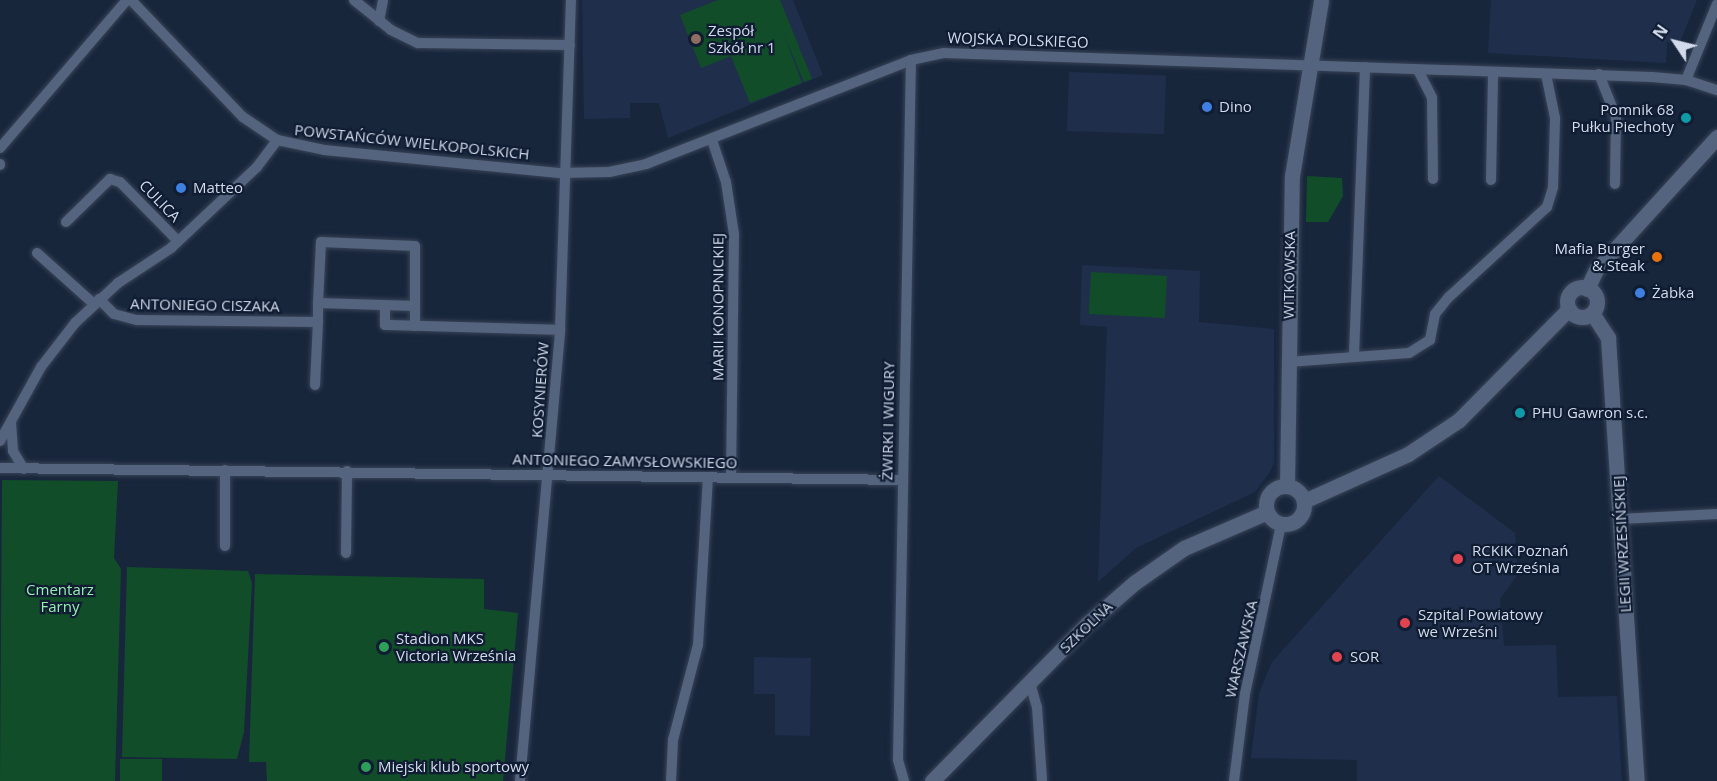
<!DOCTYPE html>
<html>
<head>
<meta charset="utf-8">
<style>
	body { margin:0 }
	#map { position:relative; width:1717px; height:781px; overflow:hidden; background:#18263c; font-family:"Open Sans",sans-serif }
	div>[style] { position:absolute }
	.built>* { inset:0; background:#1f2f4b; transform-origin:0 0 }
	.green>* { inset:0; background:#124d2a; transform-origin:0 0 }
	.roads { filter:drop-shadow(0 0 2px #394356) drop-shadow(0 0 2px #394356) }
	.street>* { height:10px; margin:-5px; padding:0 5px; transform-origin:5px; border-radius:5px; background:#54647e }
	.secondary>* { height:15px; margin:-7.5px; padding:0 7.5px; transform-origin:7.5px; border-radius:7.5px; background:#54647e }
	.secondary>.ring { margin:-7.5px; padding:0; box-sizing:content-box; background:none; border:15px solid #54647e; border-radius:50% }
	.dots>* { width:16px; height:16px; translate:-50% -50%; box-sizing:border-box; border:3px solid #0f1c32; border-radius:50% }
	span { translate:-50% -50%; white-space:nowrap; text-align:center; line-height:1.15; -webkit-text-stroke:4.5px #0f1c32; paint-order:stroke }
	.poi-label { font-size:15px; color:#d1daea }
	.left { translate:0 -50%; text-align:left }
	.right { translate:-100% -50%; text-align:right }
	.street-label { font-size:15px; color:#d1daea }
	.park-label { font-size:15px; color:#96edb1 }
	.north { position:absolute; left:1645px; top:12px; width:60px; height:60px; -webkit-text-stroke:4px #0f1c32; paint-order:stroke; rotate:305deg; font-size:16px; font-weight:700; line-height:24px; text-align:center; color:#d1daea }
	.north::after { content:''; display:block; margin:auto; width:21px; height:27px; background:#d1daea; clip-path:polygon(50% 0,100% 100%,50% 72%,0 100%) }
</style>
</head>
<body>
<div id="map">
	<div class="built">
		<i style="clip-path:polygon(582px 0,793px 0,823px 75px,668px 138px,659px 103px,630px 103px,630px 118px,584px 119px)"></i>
		<i style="clip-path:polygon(1491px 0,1697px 0,1680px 42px,1667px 42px,1666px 63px,1488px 53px)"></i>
		<i style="left:1069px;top:72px;width:97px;height:59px;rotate:2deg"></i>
		<i style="clip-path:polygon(1082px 265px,1200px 271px,1199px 322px,1274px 329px,1274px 463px,1269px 473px,1255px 492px,1136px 548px,1098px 582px,1107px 327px,1080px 325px)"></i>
		<i style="clip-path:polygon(1439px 476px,1515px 533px,1518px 574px,1500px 599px,1504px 646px,1556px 645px,1558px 697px,1617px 696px,1622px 781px,1357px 781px,1357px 760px,1251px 758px,1259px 693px,1272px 662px)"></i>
		<i style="clip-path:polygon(754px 657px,811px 658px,810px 736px,775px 735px,775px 694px,754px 694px)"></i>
	</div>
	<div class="green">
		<i style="clip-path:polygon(718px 0,780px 0,812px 79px,804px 82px,783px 32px,802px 83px,750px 103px,731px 56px,701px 68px,680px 15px)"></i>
		<i style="clip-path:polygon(1307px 176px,1342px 178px,1343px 196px,1328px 222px,1306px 222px)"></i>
		<i style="left:1091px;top:272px;width:76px;height:42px;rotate:3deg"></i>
		<i style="clip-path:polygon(2px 480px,118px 481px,114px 558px,121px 569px,115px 781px,0 781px)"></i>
		<i style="clip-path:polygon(127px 567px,248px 571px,252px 583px,244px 732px,237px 759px,122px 757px)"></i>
		<i style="clip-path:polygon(255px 574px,484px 579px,484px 609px,518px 613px,503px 781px,267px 781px,266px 762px,249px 762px)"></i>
		<i style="left:120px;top:759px;width:42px;height:22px"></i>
	</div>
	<div class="roads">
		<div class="street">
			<i style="left:131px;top:0;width:162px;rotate:46.3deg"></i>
			<i style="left:243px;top:117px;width:41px;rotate:34.1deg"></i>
			<i style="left:277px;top:140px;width:48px;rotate:12deg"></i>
			<i style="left:324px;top:150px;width:236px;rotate:5.6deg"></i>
			<i style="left:559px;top:173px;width:50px;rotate:-1.1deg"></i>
			<i style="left:609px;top:172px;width:38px;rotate:-12deg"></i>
			<i style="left:646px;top:164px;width:285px;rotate:-21.4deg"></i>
			<i style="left:911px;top:60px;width:34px;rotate:-12deg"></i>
			<i style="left:944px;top:53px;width:708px;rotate:1.94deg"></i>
			<i style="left:1652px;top:77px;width:34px;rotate:5deg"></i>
			<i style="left:1686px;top:80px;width:33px;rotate:18deg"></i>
			<i style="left:354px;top:0;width:48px;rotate:39deg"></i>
			<i style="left:391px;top:30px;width:30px;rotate:26deg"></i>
			<i style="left:418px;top:43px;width:152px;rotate:0.8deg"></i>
			<i style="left:379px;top:21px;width:21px;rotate:-79deg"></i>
			<i style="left:1418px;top:70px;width:31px;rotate:63deg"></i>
			<i style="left:1432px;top:98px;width:81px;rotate:89.3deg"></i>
			<i style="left:1599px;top:74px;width:46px;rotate:68.4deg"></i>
			<i style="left:1616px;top:117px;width:67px;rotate:90.9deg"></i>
			<i style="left:1686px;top:80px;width:82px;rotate:-67.8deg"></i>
			<i style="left:712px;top:140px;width:44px;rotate:71.6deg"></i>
			<i style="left:726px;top:182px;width:53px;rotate:81.3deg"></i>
			<i style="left:734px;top:234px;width:243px;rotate:90.7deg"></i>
			<i style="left:0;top:148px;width:195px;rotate:-49.4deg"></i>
			<i style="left:0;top:164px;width:1px;rotate:90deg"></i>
			<i style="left:1491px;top:180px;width:108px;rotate:-88.9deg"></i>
			<i style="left:66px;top:222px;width:62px;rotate:-44.3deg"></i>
			<i style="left:110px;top:179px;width:10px;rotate:17deg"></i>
			<i style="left:120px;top:182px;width:83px;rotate:45.5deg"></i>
			<i style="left:37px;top:253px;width:76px;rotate:41.8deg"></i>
			<i style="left:99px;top:299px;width:21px;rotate:45deg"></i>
			<i style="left:114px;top:314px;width:24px;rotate:15deg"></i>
			<i style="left:137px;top:320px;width:181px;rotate:0.6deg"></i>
			<i style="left:318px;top:322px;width:19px;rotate:-90deg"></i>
			<i style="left:318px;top:303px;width:97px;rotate:1.8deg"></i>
			<i style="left:415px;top:306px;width:20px;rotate:90deg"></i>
			<i style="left:318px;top:303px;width:61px;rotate:-87.2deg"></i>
			<i style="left:321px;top:242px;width:94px;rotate:2.4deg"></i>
			<i style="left:415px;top:246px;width:60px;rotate:90deg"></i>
			<i style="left:385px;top:306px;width:19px;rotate:90deg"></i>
			<i style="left:385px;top:325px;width:175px;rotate:1.6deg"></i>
			<i style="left:1354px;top:355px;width:288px;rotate:-87.8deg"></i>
			<i style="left:1288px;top:362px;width:121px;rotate:-4.3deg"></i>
			<i style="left:1409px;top:353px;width:25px;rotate:-32deg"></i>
			<i style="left:1430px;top:340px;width:26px;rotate:-79deg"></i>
			<i style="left:1435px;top:314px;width:22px;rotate:-51deg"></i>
			<i style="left:1449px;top:297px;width:133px;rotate:-42.6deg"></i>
			<i style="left:1547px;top:207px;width:21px;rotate:-73deg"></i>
			<i style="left:1553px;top:187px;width:69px;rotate:-88.3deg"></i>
			<i style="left:1555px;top:118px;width:45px;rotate:-101.6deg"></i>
			<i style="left:315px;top:385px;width:63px;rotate:-87.3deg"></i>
			<i style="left:11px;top:422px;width:29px;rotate:86deg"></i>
			<i style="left:13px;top:451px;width:21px;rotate:59deg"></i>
			<i style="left:0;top:441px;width:85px;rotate:-61deg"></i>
			<i style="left:41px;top:367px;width:56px;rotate:-52.3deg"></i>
			<i style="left:75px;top:323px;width:59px;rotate:-42.9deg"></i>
			<i style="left:118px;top:283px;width:64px;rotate:-33.4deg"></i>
			<i style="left:171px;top:248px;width:118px;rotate:-43.3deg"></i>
			<i style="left:257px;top:167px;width:34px;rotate:-53deg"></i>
			<i style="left:0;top:468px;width:902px;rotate:0.76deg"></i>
			<i style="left:1620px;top:519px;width:97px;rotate:-3deg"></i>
			<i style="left:225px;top:546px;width:76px;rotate:-90deg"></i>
			<i style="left:346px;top:553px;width:82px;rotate:-89.3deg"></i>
			<i style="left:1030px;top:683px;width:25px;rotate:74deg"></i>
			<i style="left:1037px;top:707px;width:74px;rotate:86.1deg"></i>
			<i style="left:520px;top:781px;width:453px;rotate:-84.9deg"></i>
			<i style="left:560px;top:330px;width:330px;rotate:-88.1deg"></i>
			<i style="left:671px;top:781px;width:41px;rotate:-87.2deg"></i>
			<i style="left:673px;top:740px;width:98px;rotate:-75.3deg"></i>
			<i style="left:698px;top:645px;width:168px;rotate:-86.6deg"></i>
			<i style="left:904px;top:781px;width:22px;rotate:-106deg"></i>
			<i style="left:898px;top:760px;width:700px;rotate:-88.94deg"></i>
			<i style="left:1234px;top:781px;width:88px;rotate:-82.8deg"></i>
			<i style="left:1245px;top:694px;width:174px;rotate:-78deg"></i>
		</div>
		<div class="secondary">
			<i class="ring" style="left:1567px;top:287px;width:15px;height:15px"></i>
			<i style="left:1587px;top:289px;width:21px;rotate:-65deg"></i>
			<i style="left:1596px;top:270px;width:180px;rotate:-47.7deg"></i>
			<i style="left:1592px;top:313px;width:30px;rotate:57deg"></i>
			<i style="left:1608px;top:338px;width:444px;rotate:86.3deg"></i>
			<i class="ring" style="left:1266px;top:486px;width:23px;height:23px"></i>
			<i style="left:1287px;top:486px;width:310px;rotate:-89.1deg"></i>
			<i style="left:1292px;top:176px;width:178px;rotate:-80.6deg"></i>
			<i style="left:1304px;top:501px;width:114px;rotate:-24.3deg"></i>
			<i style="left:1408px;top:454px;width:61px;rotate:-33.7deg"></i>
			<i style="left:1459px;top:420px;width:156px;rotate:-45.3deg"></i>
			<i style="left:932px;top:781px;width:221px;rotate:-45.4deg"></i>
			<i style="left:1087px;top:624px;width:62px;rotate:-41.1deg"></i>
			<i style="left:1134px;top:583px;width:61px;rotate:-35deg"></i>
			<i style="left:1184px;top:548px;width:90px;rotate:-23.4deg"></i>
		</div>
	</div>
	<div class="dots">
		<i style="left:696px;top:39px;background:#8d6e63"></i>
		<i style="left:1207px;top:107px;background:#3f7fe0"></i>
		<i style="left:1686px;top:118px;background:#0f9aa8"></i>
		<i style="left:181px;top:188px;background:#3f7fe0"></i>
		<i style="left:1657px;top:257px;background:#e8710a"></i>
		<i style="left:1640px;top:293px;background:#3f7fe0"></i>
		<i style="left:1520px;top:413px;background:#0f9aa8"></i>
		<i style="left:1458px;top:559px;background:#e0444e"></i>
		<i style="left:1405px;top:623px;background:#e0444e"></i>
		<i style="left:384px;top:647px;background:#2e9e5b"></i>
		<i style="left:1337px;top:657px;background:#e0444e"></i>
		<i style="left:366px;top:767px;background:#2e9e5b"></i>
	</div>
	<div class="poi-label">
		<span class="left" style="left:708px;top:39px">Zespół<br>Szkół nr 1</span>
		<span class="left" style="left:1219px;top:107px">Dino</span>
		<span class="right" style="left:1674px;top:118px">Pomnik 68<br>Pułku Piechoty</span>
		<span class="left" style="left:193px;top:188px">Matteo</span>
		<span class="right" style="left:1645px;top:257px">Mafia Burger<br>&amp; Steak</span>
		<span class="left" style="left:1652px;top:293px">Żabka</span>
		<span class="left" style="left:1532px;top:413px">PHU Gawron s.c.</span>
		<span class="left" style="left:1472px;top:559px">RCKiK Poznań<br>OT Września</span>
		<span class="left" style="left:1418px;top:623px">Szpital Powiatowy<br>we Wrześni</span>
		<span class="left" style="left:396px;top:647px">Stadion MKS<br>Victoria Września</span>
		<span class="left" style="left:1350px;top:657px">SOR</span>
		<span class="left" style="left:378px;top:767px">Miejski klub sportowy</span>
	</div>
	<div class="street-label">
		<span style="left:1018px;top:40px;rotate:2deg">WOJSKA POLSKIEGO</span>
		<span style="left:412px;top:142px;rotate:6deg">POWSTAŃCÓW WIELKOPOLSKICH</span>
		<span style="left:160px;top:201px;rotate:46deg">CULICA</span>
		<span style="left:1289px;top:275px;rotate:-89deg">WITKOWSKA</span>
		<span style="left:205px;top:305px;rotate:1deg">ANTONIEGO CISZAKA</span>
		<span style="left:718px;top:307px;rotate:-90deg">MARII KONOPNICKIEJ</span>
		<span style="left:540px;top:390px;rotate:-86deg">KOSYNIERÓW</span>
		<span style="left:888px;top:421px;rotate:-89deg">ŻWIRKI I WIGURY</span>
		<span style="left:625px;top:461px;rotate:1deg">ANTONIEGO ZAMYSŁOWSKIEGO</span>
		<span style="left:1622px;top:544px;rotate:-93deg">LEGII WRZESIŃSKIEJ</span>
		<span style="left:1086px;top:627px;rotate:-44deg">SZKOLNA</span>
		<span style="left:1241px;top:649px;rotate:-77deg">WARSZAWSKA</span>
	</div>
	<div class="park-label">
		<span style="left:60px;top:598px">Cmentarz<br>Farny</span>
	</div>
	<div class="north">N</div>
</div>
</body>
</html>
